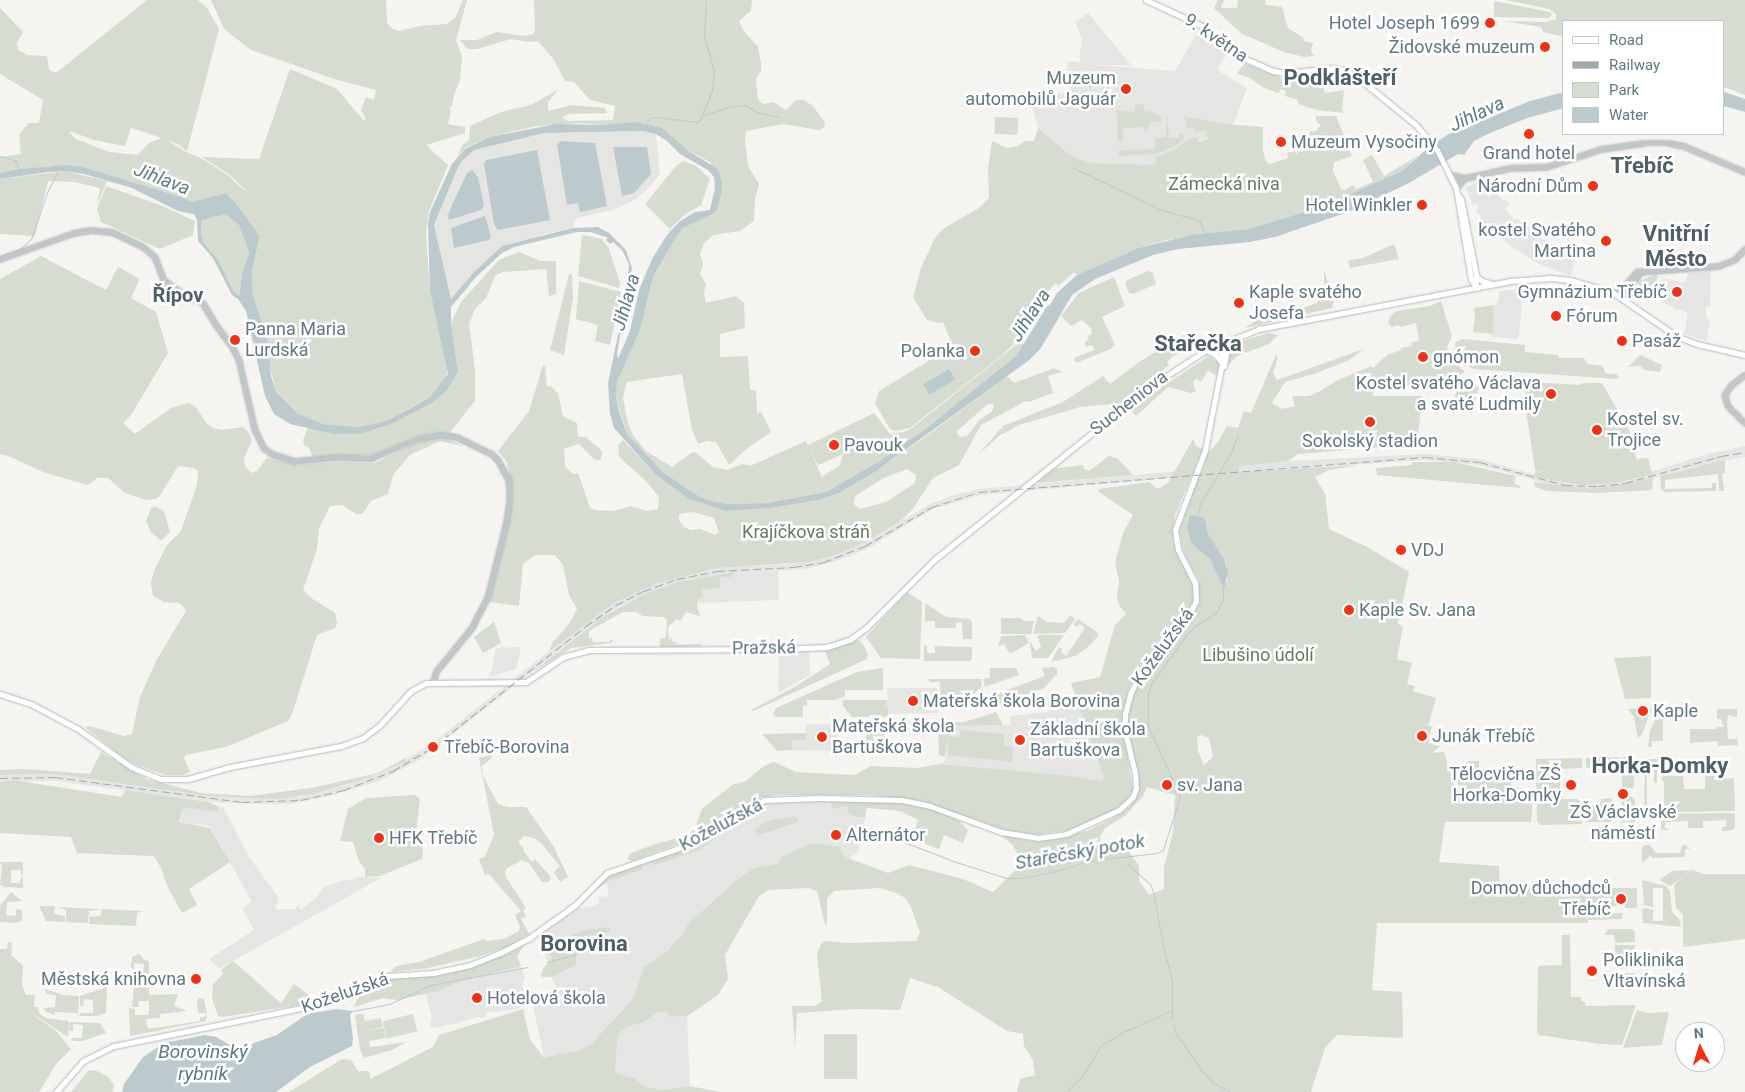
<!DOCTYPE html>
<html>
<head>
<meta charset="utf-8">
<style>
	body { margin:0 }
	#map { position:relative; width:1745px; height:1092px; overflow:hidden; background:#f5f4f0; font-family:Roboto,sans-serif }
	div>[style] { position:absolute }
	.built>* { inset:0; background:#e5e6e3 }
	.green>* { inset:0; background:#d6dcd0; transform-origin:0 0 }
	.water>* { inset:0; background:#bccace; transform-origin:0 0 }
	.stream>* { height:1px; margin:-0.5px; padding:0 0.5px; transform-origin:0.5px; border-radius:0.5px; background:#bccace }
	.roads { filter:drop-shadow(0 0 1px #b3babd) drop-shadow(0 0 1px #b3babd) }
	.tertiary>* { height:4.5px; margin:-2.25px; padding:0 2.25px; transform-origin:2.25px; border-radius:2.25px; background:#c1c6c9 }
	.secondary>* { height:5px; margin:-2.5px; padding:0 2.5px; transform-origin:2.5px; border-radius:2.5px; background:#fff }
	.primary>* { height:5px; margin:-2.5px; padding:0 2.5px; transform-origin:2.5px; border-radius:2.5px; background:#fff }
	.rail>* { height:1px; margin-top:-0.5px; transform-origin:0; background:repeating-linear-gradient(90deg,#a1a9ae 0 8px,transparent 0 12px) }
	.dots>* { width:14px; height:14px; translate:-50% -50%; box-sizing:border-box; border:2px solid #fff; border-radius:50% }
	span { translate:-50% -50%; white-space:nowrap; text-align:center; line-height:1.15; -webkit-text-stroke:5px #fff; paint-order:stroke }
	.poi-label { font-size:18px; color:#617884 }
	.right { translate:-100% -50%; text-align:right }
	.left { translate:0 -50%; text-align:left }
	.street-label { font-size:18px; color:#617884 }
	.park-label { font-size:18px; color:#687a60 }
	.water-label { font-size:19px; color:#5c7b82; font-style:italic }
	.quarter-label { font-size:20px; color:#4f6068; font-weight:700 }
	.district-label { font-size:22px; color:#4f6068; font-weight:700 }
	.legend { position:absolute; left:1562px; top:20px; width:162px; height:115px; box-sizing:border-box; background:#fff; border:1px solid #c0c9ce; margin:0; padding:6px 9px; list-style:none; font-size:15px; color:#617884 }
	.legend li { display:flex; align-items:center; gap:10px; height:25px }
	.legend b { width:25px; border:1px solid #c0c9ce }
	.north { position:absolute; left:1675px; top:1022px; width:50px; height:50px; box-sizing:border-box; background:#fff; border:1px solid #c0c9ce; border-radius:50%; rotate:355deg; font-size:14px; font-weight:700; line-height:20px; text-align:center; color:#617884 }
	.north::after { content:''; display:block; margin:auto; width:18px; height:22px; background:#f33011; clip-path:polygon(50% 0,100% 100%,50% 72%,0 100%) }
</style>
</head>
<body>
<div id="map">
	<div class="built">
		<i style="clip-path:polygon(1088px 13px,1131px 65px,1094px 65px,1175px 71px,1199px 30px,1207px 35px,1226px 53px,1217px 70px,1247px 88px,1233px 125px,1224px 124px,1216px 136px,1198px 141px,1184px 159px,1146px 165px,1119px 166px,1088px 163px,1070px 155px,1038px 128px,1031px 101px,1036px 91px,1069px 94px,1070px 77px,1066px 77px,1068px 61px,1081px 62px,1079px 57px,1082px 39px,1075px 22px)"></i>
		<i style="clip-path:polygon(643px 131px,656px 134px,660px 174px,647px 190px,635px 200px,613px 210px,576px 218px,573px 228px,544px 234px,489px 258px,451px 299px,434px 225px,456px 172px,461px 162px,474px 150px,544px 133px)"></i>
		<i style="clip-path:polygon(1483px 179px,1491px 179px,1494px 188px,1502px 200px,1508px 201px,1510px 205px,1505px 208px,1515px 220px,1517px 218px,1545px 241px,1575px 258px,1571px 276px,1537px 263px,1511px 246px,1486px 225px,1476px 210px,1479px 208px,1476px 203px,1473px 205px,1466px 188px)"></i>
		<i style="clip-path:polygon(1711px 271px,1710px 307px,1706px 307px,1706px 318px,1710px 320px,1707px 341px,1684px 334px,1688px 313px,1677px 309px,1674px 313px,1675px 309px,1656px 298px,1663px 278px,1685px 283px,1688px 273px)"></i>
		<i style="clip-path:polygon(1520px 289px,1523px 292px,1519px 337px,1517px 339px,1492px 337px,1494px 306px,1499px 300px,1499px 291px)"></i>
		<i style="clip-path:polygon(1745px 446px,1745px 457px,1694px 467px,1625px 486px,1598px 489px,1564px 488px,1479px 465px,1425px 460px,1239px 472px,980px 495px,933px 509px,867px 549px,840px 560px,811px 568px,778px 571px,779px 600px,697px 603px,701px 590px,735px 572px,678px 582px,645px 594px,617px 608px,588px 628px,421px 759px,379px 781px,330px 796px,289px 804px,223px 803px,55px 781px,0 781px,0 775px,55px 774px,209px 796px,300px 797px,343px 786px,392px 768px,431px 744px,585px 623px,614px 603px,643px 588px,677px 576px,717px 568px,794px 564px,838px 554px,864px 543px,930px 504px,953px 495px,979px 489px,1288px 461px,1425px 454px,1480px 459px,1543px 477px,1638px 476px,1707px 454px)"></i>
		<i style="clip-path:polygon(521px 647px,516px 669px,490px 677px,496px 648px)"></i>
		<i style="clip-path:polygon(809px 650px,810px 675px,778px 693px,779px 652px)"></i>
		<i style="clip-path:polygon(887px 688px,938px 688px,938px 713px,888px 714px,888px 706px,885px 706px,885px 702px,888px 702px)"></i>
		<i style="clip-path:polygon(1066px 695px,1073px 703px,1077px 701px,1086px 721px,1104px 778px,1101px 781px,1064px 775px,941px 764px,945px 761px,951px 726px,1011px 725px,1010px 716px,1048px 712px,1047px 709px)"></i>
		<i style="clip-path:polygon(806px 724px,839px 724px,838px 751px,792px 750px,792px 740px,806px 740px)"></i>
		<i style="clip-path:polygon(869px 798px,858px 853px,849px 858px,780px 862px,754px 870px,688px 924px,680px 937px,671px 945px,671px 948px,644px 967px,633px 999px,591px 1044px,575px 1054px,569px 1052px,544px 1058px,532px 1001px,562px 999px,551px 976px,543px 978px,540px 975px,548px 964px,544px 948px,546px 947px,539px 937px,542px 933px,579px 908px,594px 906px,599px 903px,599px 897px,608px 896px,607px 882px,643px 869px,641px 865px,648px 862px,653px 862px,655px 866px,700px 850px,746px 814px,777px 799px)"></i>
		<i style="clip-path:polygon(219px 807px,223px 807px,249px 857px,279px 898px,275px 909px,295px 909px,299px 904px,300px 910px,316px 898px,325px 886px,359px 877px,381px 878px,219px 969px,209px 959px,254px 930px,242px 908px,252px 902px,210px 826px,180px 822px,183px 808px,217px 812px)"></i>
		<i style="clip-path:polygon(521px 966px,525px 977px,522px 985px,527px 1003px,517px 1009px,486px 1013px,485px 1017px,480px 1018px,479px 1017px,436px 1028px,430px 1026px,432px 1018px,425px 992px,439px 991px,458px 982px)"></i>
		<i style="clip-path:polygon(659px 1011px,669px 1013px,669px 1017px,687px 1016px,690px 1086px,663px 1090px,646px 1087px,634px 1078px,615px 1073px,618px 1034px,627px 1027px,644px 1022px)"></i>
	</div>
	<div class="green">
		<i style="clip-path:polygon(evenodd,147px 0,198px 0,207px 8px,219px 29px,187px 151px,178px 144px,167px 140px,184px 151px,201px 158px,229px 176px,238px 185px,248px 192px,268px 231px,248px 192px,230px 175px,202px 157px,259px 159px,290px 69px,337px 89px,363px 120px,366px 119px,361px 110px,366px 97px,374px 100px,376px 90px,380px 91px,334px 79px,251px 50px,224px 29px,211px 0,386px 0,387px 23px,390px 27px,398px 31px,420px 26px,447px 24px,455px 18px,463px 0,467px 0,456px 40px,462px 56px,460px 80px,454px 95px,452px 106px,449px 109px,451px 110px,448px 124px,465px 127px,465px 133px,426px 145px,448px 165px,429px 211px,426px 234px,430px 291px,448px 370px,444px 382px,430px 397px,386px 421px,359px 427px,323px 424px,297px 413px,287px 405px,276px 392px,253px 297px,252px 270px,260px 236px,236px 203px,227px 194px,222px 194px,191px 202px,181px 197px,84px 167px,51px 166px,0 173px,0 157px,21px 154px,19px 134px,29px 123px,39px 123px,43px 100px,0 74px,0 8px,23px 32px,17px 43px,18px 50px,28px 55px,47px 56px,49px 70px,56px 73px,147px 0,131px 128px,162px 138px,149px 143px,138px 155px,110px 152px,98px 148px,74px 138px,69px 131px,94px 140px,125px 146px,131px 128px)"></i>
		<i style="clip-path:polygon(evenodd,534px 0,752px 0,751px 11px,739px 21px,743px 30px,758px 47px,761px 63px,761px 71px,756px 79px,758px 100px,763px 104px,773px 102px,786px 110px,796px 100px,803px 100px,812px 105px,825px 122px,824px 127px,819px 130px,783px 124px,746px 131px,745px 142px,748px 166px,759px 184px,755px 199px,754px 221px,740px 231px,713px 235px,704px 243px,700px 254px,703px 264px,700px 274px,706px 284px,704px 293px,706px 303px,736px 296px,744px 303px,745px 328px,720px 334px,720px 357px,748px 356px,750px 390px,756px 390px,757px 413px,761px 412px,771px 432px,745px 450px,729px 465px,716px 442px,708px 441px,698px 444px,692px 430px,682px 374px,627px 382px,623px 397px,627px 420px,633px 435px,646px 451px,672px 467px,691px 453px,695px 452px,713px 467px,727px 470px,742px 464px,750px 466px,806px 441px,808px 445px,874px 413px,890px 434px,904px 432px,912px 428px,1016px 345px,1026px 343px,1017px 355px,924px 430px,878px 462px,826px 492px,767px 503px,729px 504px,710px 501px,693px 493px,662px 471px,627px 434px,616px 398px,617px 382px,640px 330px,653px 277px,678px 234px,683px 228px,713px 214px,721px 195px,710px 162px,636px 122px,600px 125px,582px 123px,537px 126px,490px 137px,465px 148px,456px 158px,463px 144px,469px 140px,470px 126px,501px 112px,531px 105px,559px 89px,548px 102px,548px 111px,572px 105px,605px 108px,607px 113px,568px 114px,562px 118px,568px 121px,613px 120px,615px 106px,590px 100px,574px 82px,565px 81px,554px 60px,538px 41px,529px 42px,511px 39px,477px 49px,467px 49px,460px 40px,477px 40px,496px 32px,523px 36px,533px 34px,535px 30px,534px 0,810px 450px,818px 465px,843px 454px,840px 465px,822px 477px,810px 450px)"></i>
		<i style="clip-path:polygon(1218px 0,1224px 0,1221px 8px,1237px 8px,1238px 0,1265px 0,1266px 5px,1282px 7px,1288px 28px,1304px 38px,1303px 41px,1313px 43px,1311px 51px,1314px 56px,1304px 57px,1284px 52px,1242px 34px,1214px 8px)"></i>
		<i style="clip-path:polygon(1507px 0,1745px 0,1745px 95px,1724px 87px,1724px 21px,1564px 21px,1564px 37px,1543px 32px,1541px 27px,1504px 21px,1546px 22px,1556px 19px,1556px 14px,1549px 9px)"></i>
		<i style="clip-path:polygon(1494px 1px,1550px 12px,1552px 15px,1549px 18px,1494px 17px)"></i>
		<i style="clip-path:polygon(1244px 63px,1280px 77px,1286px 83px,1320px 75px,1325px 93px,1344px 90px,1342px 110px,1345px 113px,1317px 110px,1298px 104px,1298px 100px,1285px 96px,1286px 91px,1280px 89px,1279px 93px,1264px 88px,1250px 78px,1237px 74px)"></i>
		<i style="clip-path:polygon(1143px 104px,1145px 112px,1151px 111px,1160px 116px,1162px 122px,1150px 122px,1147px 130px,1145px 130px,1144px 127px,1123px 128px,1123px 141px,1118px 141px,1117px 110px,1134px 112px,1135px 105px)"></i>
		<i style="clip-path:polygon(1167px 114px,1169px 138px,1179px 138px,1179px 133px,1183px 133px,1184px 139px,1177px 145px,1156px 154px,1119px 156px,1119px 150px,1155px 149px,1155px 138px,1166px 137px)"></i>
		<i style="clip-path:polygon(1184px 116px,1224px 124px,1263px 127px,1263px 150px,1265px 160px,1269px 164px,1288px 158px,1287px 153px,1290px 152px,1292px 155px,1291px 152px,1295px 151px,1297px 155px,1297px 151px,1301px 150px,1302px 152px,1304px 149px,1306px 152px,1306px 149px,1310px 148px,1312px 151px,1309px 132px,1317px 131px,1317px 128px,1321px 126px,1317px 122px,1315px 116px,1336px 116px,1352px 156px,1334px 162px,1333px 171px,1341px 189px,1345px 190px,1353px 185px,1356px 189px,1373px 182px,1363px 160px,1372px 155px,1384px 176px,1419px 155px,1402px 171px,1324px 206px,1249px 229px,1167px 240px,1138px 248px,1077px 275px,1074px 272px,1058px 286px,1056px 283px,1030px 309px,1013px 345px,1000px 357px,910px 428px,896px 431px,890px 429px,875px 403px,879px 391px,953px 346px,943px 322px,937px 323px,927px 320px,913px 297px,921px 268px,935px 238px,944px 228px,979px 208px,989px 198px,988px 169px,992px 141px,1006px 148px,1018px 146px,1025px 141px,1034px 141px,1038px 128px,1070px 155px,1088px 163px,1146px 165px,1156px 163px,1156px 157px,1178px 148px,1185px 141px,1197px 137px,1199px 142px,1208px 139px,1205px 130px,1196px 133px,1194px 128px,1187px 129px)"></i>
		<i style="left:995px;top:117px;width:23px;height:17px;rotate:2deg"></i>
		<i style="clip-path:polygon(684px 161px,696px 166px,710px 179px,701px 205px,684px 215px,670px 229px,645px 204px,677px 165px)"></i>
		<i style="clip-path:polygon(65px 171px,107px 181px,97px 205px,100px 188px,74px 182px,48px 181px,35px 236px,0 234px,0 179px)"></i>
		<i style="clip-path:polygon(106px 186px,160px 205px,195px 221px,193px 235px,160px 249px,101px 222px,97px 209px)"></i>
		<i style="clip-path:polygon(226px 215px,239px 225px,249px 253px,242px 274px,239px 296px,232px 289px,218px 260px,203px 242px,201px 233px,201px 221px,212px 217px)"></i>
		<i style="clip-path:polygon(582px 235px,602px 239px,609px 249px,620px 283px,619px 288px,578px 276px)"></i>
		<i style="clip-path:polygon(1394px 244px,1399px 259px,1350px 268px,1348px 262px,1350px 260px,1363px 258px)"></i>
		<i style="clip-path:polygon(519px 252px,540px 261px,556px 261px,556px 294px,549px 296px,546px 269px,503px 272px,495px 276px,486px 298px,475px 309px,469px 324px,475px 369px,475px 401px,450px 432px,440px 431px,418px 435px,371px 455px,312px 456px,308px 446px,305px 447px,303px 440px,308px 427px,333px 434px,379px 429px,447px 390px,458px 372px,451px 323px,461px 302px,499px 260px)"></i>
		<i style="clip-path:polygon(41px 256px,106px 290px,118px 267px,140px 279px,131px 298px,156px 312px,168px 353px,131px 415px,123px 423px,135px 434px,171px 408px,189px 403px,196px 407px,207px 424px,213px 428px,221px 430px,243px 427px,249px 433px,252px 440px,244px 458px,245px 466px,251px 473px,257px 471px,267px 458px,296px 465px,338px 462px,374px 463px,419px 442px,434px 438px,447px 438px,462px 446px,440px 441px,410px 455px,393px 475px,388px 494px,371px 501px,363px 513px,358px 515px,342px 505px,330px 506px,319px 528px,317px 549px,303px 590px,311px 598px,335px 613px,337px 622px,335px 628px,317px 635px,292px 714px,288px 721px,226px 747px,185px 755px,184px 758px,190px 772px,182px 775px,165px 775px,137px 765px,125px 759px,85px 727px,90px 726px,124px 736px,132px 734px,140px 697px,157px 659px,186px 611px,184px 607px,179px 603px,164px 602px,153px 596px,151px 583px,154px 571px,167px 545px,181px 531px,197px 485px,198px 471px,194px 468px,178px 466px,159px 497px,155px 499px,147px 500px,125px 493px,108px 478px,97px 478px,88px 485px,43px 472px,11px 457px,0 454px,0 279px)"></i>
		<i style="clip-path:polygon(1324px 270px,1334px 301px,1332px 308px,1245px 328px,1255px 321px,1279px 312px,1297px 310px,1317px 303px,1320px 299px,1321px 291px,1324px 290px)"></i>
		<i style="clip-path:polygon(1148px 271px,1153px 273px,1156px 284px,1133px 294px,1129px 293px,1125px 284px,1127px 280px)"></i>
		<i style="clip-path:polygon(569px 274px,572px 274px,573px 298px,564px 355px,550px 350px)"></i>
		<i style="clip-path:polygon(1654px 275px,1658px 276px,1649px 299px,1637px 291px,1640px 281px)"></i>
		<i style="clip-path:polygon(1114px 277px,1125px 306px,1102px 317px,1115px 345px,1112px 346px,1113px 348px,1076px 363px,1074px 358px,1094px 350px,1092px 345px,1086px 347px,1085px 345px,1085px 342px,1089px 339px,1088px 336px,1092px 334px,1091px 328px,1082px 320px,1071px 326px,1061px 316px,1079px 293px)"></i>
		<i style="clip-path:polygon(579px 281px,621px 292px,610px 345px,595px 341px,598px 325px,576px 319px)"></i>
		<i style="clip-path:polygon(evenodd,1441px 301px,1452px 336px,1447px 347px,1454px 362px,1465px 372px,1442px 386px,1405px 386px,1405px 381px,1372px 381px,1373px 396px,1422px 396px,1418px 436px,1423px 438px,1423px 444px,1298px 454px,1288px 461px,1239px 466px,1239px 472px,1358px 465px,1329px 470px,1315px 477px,1325px 494px,1329px 529px,1369px 548px,1409px 572px,1398px 624px,1403px 627px,1397px 659px,1412px 663px,1407px 684px,1415px 686px,1413px 691px,1436px 698px,1428px 726px,1432px 726px,1428px 743px,1440px 746px,1432px 753px,1444px 752px,1454px 786px,1460px 793px,1456px 772px,1457px 766px,1462px 767px,1468px 761px,1479px 761px,1479px 769px,1487px 769px,1487px 777px,1494px 777px,1494px 769px,1500px 769px,1501px 773px,1502px 769px,1516px 769px,1517px 780px,1511px 781px,1511px 786px,1518px 787px,1518px 797px,1533px 799px,1531px 822px,1445px 822px,1439px 862px,1499px 866px,1500px 890px,1538px 888px,1538px 892px,1588px 891px,1588px 888px,1637px 888px,1637px 908px,1625px 908px,1624px 892px,1617px 892px,1617px 906px,1598px 906px,1598px 914px,1623px 913px,1622px 919px,1588px 920px,1588px 923px,1377px 923px,1372px 990px,1402px 992px,1403px 1038px,1337px 1035px,1325px 1048px,1311px 1092px,1017px 1092px,1020px 1079px,1035px 1075px,1033px 1060px,1024px 1046px,1023px 1034px,1007px 1031px,938px 987px,910px 978px,900px 1010px,856px 1009px,797px 1013px,795px 1048px,792px 1006px,815px 1006px,822px 1001px,817px 954px,821px 944px,826px 941px,848px 943px,916px 941px,920px 933px,911px 907px,905px 898px,897px 893px,879px 888px,834px 891px,827px 898px,827px 924px,825px 925px,817px 891px,809px 888px,769px 890px,759px 896px,725px 955px,728px 979px,718px 995px,687px 1016px,669px 1017px,669px 1013px,659px 1011px,644px 1022px,627px 1027px,618px 1034px,615px 1073px,634px 1078px,646px 1087px,663px 1090px,690px 1086px,720px 1092px,744px 1092px,289px 1092px,342px 1059px,351px 1060px,358px 1071px,369px 1071px,370px 1079px,433px 1047px,439px 1035px,523px 1009px,530px 1039px,544px 1058px,569px 1052px,575px 1053px,591px 1044px,633px 999px,644px 967px,671px 948px,671px 945px,680px 937px,688px 924px,738px 879px,753px 869px,779px 863px,780px 858px,812px 843px,840px 847px,843px 856px,888px 873px,909px 865px,963px 879px,993px 892px,1017px 869px,1017px 853px,1012px 844px,1000px 835px,1031px 841px,1058px 839px,1089px 830px,1113px 818px,1129px 807px,1139px 792px,1128px 721px,1133px 693px,1146px 671px,1191px 618px,1198px 606px,1199px 581px,1184px 553px,1179px 530px,1181px 517px,1203px 469px,1207px 454px,1218px 442px,1227px 426px,1238px 428px,1244px 411px,1251px 413px,1276px 355px,1278px 357px,1273px 373px,1277px 380px,1364px 349px,1349px 360px,1314px 374px,1285px 382px,1272px 403px,1282px 409px,1295px 406px,1292px 396px,1309px 396px,1320px 391px,1338px 380px,1371px 366px,1373px 368px,1387px 355px,1401px 350px,1401px 348px,1412px 346px,1411px 342px,1419px 341px,1416px 323px,1401px 327px,1398px 325px,1392px 327px,1388px 324px,1390px 317px,1396px 311px,1430px 306px,1441px 301px,1205px 518px,1208px 534px,1227px 565px,1227px 583px,1206px 554px,1193px 545px,1205px 518px,1441px 301px,1201px 735px,1209px 738px,1213px 757px,1204px 765px,1198px 751px,1197px 737px,1201px 735px,1441px 301px,1147px 787px,1175px 795px,1173px 832px,1164px 867px,1164px 889px,1149px 895px,1139px 881px,1139px 866px,1127px 849px,1102px 850px,1100px 837px,1105px 828px,1126px 815px,1143px 796px,1147px 787px)"></i>
		<i style="clip-path:polygon(1494px 305px,1493px 334px,1473px 332px,1475px 318px,1474px 308px)"></i>
		<i style="clip-path:polygon(1268px 333px,1278px 335px,1269px 344px,1237px 356px,1227px 367px,1231px 347px,1237px 343px)"></i>
		<i style="clip-path:polygon(1184px 335px,1190px 348px,1173px 356px,1167px 362px,1169px 365px,1124px 403px,1080px 407px,1019px 425px,999px 436px,977px 456px,1003px 426px,1063px 402px,1103px 376px,1110px 384px,1139px 362px,1157px 351px,1155px 346px)"></i>
		<i style="clip-path:polygon(1462px 339px,1525px 345px,1525px 352px,1558px 355px,1559px 358px,1584px 358px,1588px 364px,1603px 366px,1605px 373px,1616px 374px,1619px 377px,1617px 379px,1474px 369px,1464px 364px,1456px 352px,1455px 343px)"></i>
		<i style="clip-path:polygon(1640px 355px,1662px 365px,1660px 372px,1645px 370px,1640px 366px,1628px 367px)"></i>
		<i style="clip-path:polygon(1209px 356px,1219px 363px,1219px 371px,1216px 375px,1208px 371px,1201px 382px,1196px 378px,1193px 383px,1196px 391px,1191px 393px,1168px 387px,1136px 416px,1129px 408px)"></i>
		<i style="clip-path:polygon(evenodd,543px 365px,545px 366px,547px 386px,552px 387px,558px 394px,563px 416px,577px 423px,578px 437px,586px 437px,603px 452px,600px 460px,595px 460px,579px 444px,564px 449px,565px 467px,573px 474px,578px 473px,590px 508px,596px 510px,613px 511px,631px 506px,647px 511px,658px 509px,659px 497px,646px 481px,619px 457px,618px 445px,623px 440px,656px 475px,689px 499px,726px 511px,773px 508px,819px 500px,839px 493px,875px 472px,925px 437px,1007px 376px,1014px 383px,1054px 368px,1062px 372px,1048px 376px,1053px 393px,1029px 402px,1026px 401px,981px 425px,959px 465px,933px 478px,912px 510px,902px 520px,864px 543px,838px 554px,810px 562px,717px 568px,657px 583px,614px 603px,549px 651px,553px 642px,569px 624px,577px 609px,569px 595px,563px 565px,555px 555px,535px 555px,523px 564px,519px 606px,490px 602px,514px 498px,507px 462px,498px 451px,529px 411px,543px 365px,989px 403px,994px 405px,992px 412px,980px 419px,967px 436px,960px 437px,956px 432px,989px 403px,543px 365px,907px 469px,916px 475px,915px 483px,886px 502px,860px 509px,854px 504px,855px 496px,884px 478px,907px 469px,543px 365px,693px 512px,714px 518px,719px 532px,715px 535px,700px 529px,691px 530px,684px 527px,679px 520px,679px 514px,693px 512px)"></i>
		<i style="left:1460px;top:381px;width:20px;height:19px;rotate:18deg"></i>
		<i style="clip-path:polygon(1531px 382px,1580px 385px,1583px 383px,1602px 383px,1630px 432px,1636px 459px,1648px 458px,1652px 474px,1615px 483px,1582px 485px,1535px 477px,1535px 471px,1550px 472px,1535px 470px,1524px 397px)"></i>
		<i style="clip-path:polygon(1193px 439px,1196px 446px,1203px 449px,1175px 515px,1173px 530px,1173px 542px,1191px 582px,1194px 593px,1193px 603px,1141px 667px,1128px 690px,1122px 721px,1133px 790px,1125px 802px,1110px 813px,1071px 830px,1032px 835px,1002px 829px,916px 800px,869px 795px,777px 795px,757px 799px,697px 837px,632px 861px,627px 859px,631px 853px,661px 842px,666px 842px,692px 831px,698px 826px,696px 824px,702px 809px,732px 785px,746px 781px,764px 766px,774px 762px,796px 772px,834px 774px,855px 775px,871px 766px,916px 768px,941px 764px,1064px 775px,1101px 781px,1104px 778px,1071px 683px,1100px 677px,1115px 625px,1126px 614px,1119px 605px,1117px 596px,1119px 581px,1115px 563px,1123px 533px,1133px 515px,1099px 492px,1099px 489px,1149px 482px,1158px 489px,1168px 483px)"></i>
		<i style="clip-path:polygon(1109px 456px,1117px 458px,1133px 475px,1037px 483px,1051px 469px,1083px 465px,1084px 469px,1089px 471px)"></i>
		<i style="clip-path:polygon(1725px 460px,1725px 473px,1722px 474px,1724px 491px,1719px 491px,1718px 474px,1665px 480px,1665px 489px,1712px 488px,1712px 483px,1716px 483px,1716px 491px,1664px 492px,1661px 488px,1660px 476px)"></i>
		<i style="clip-path:polygon(1412px 462px,1454px 462px,1516px 476px,1514px 483px,1520px 486px,1520px 488px,1377px 475px,1376px 468px,1412px 465px)"></i>
		<i style="clip-path:polygon(1653px 478px,1652px 490px,1597px 493px,1547px 491px,1535px 487px,1534px 482px,1593px 489px)"></i>
		<i style="clip-path:polygon(155px 506px,164px 511px,170px 532px,161px 541px,151px 532px,146px 521px,151px 508px)"></i>
		<i style="clip-path:polygon(735px 572px,731px 577px,720px 578px,720px 587px,702px 590px,702px 597px,698px 599px,697px 606px,700px 616px,686px 612px,680px 621px,677px 619px,668px 627px,669px 640px,671px 637px,672px 641px,678px 644px,669px 645px,700px 644px,702px 645px,700px 646px,660px 648px,660px 639px,666px 637px,667px 620px,664px 617px,642px 616px,637px 612px,623px 612px,589px 631px,589px 638px,592px 638px,593px 642px,610px 642px,610px 639px,613px 641px,610px 643px,571px 648px,530px 674px,603px 617px,645px 594px,678px 582px)"></i>
		<i style="clip-path:polygon(907px 592px,922px 602px,920px 659px,881px 658px,866px 637px)"></i>
		<i style="clip-path:polygon(925px 603px,946px 617px,970px 619px,972px 622px,972px 639px,963px 639px,962px 623px,960px 622px,956px 623px,956px 628px,935px 628px,935px 621px,925px 621px)"></i>
		<i style="clip-path:polygon(1070px 615px,1075px 619px,1065px 633px,1033px 634px,1038px 616px,1047px 622px,1064px 623px)"></i>
		<i style="clip-path:polygon(1001px 618px,1020px 618px,1024px 621px,1034px 621px,1031px 634px,1001px 634px)"></i>
		<i style="clip-path:polygon(1078px 619px,1097px 632px,1098px 636px,1088px 647px,1075px 656px,1051px 662px,1059px 647px,1062px 649px,1061px 652px,1066px 656px,1085px 628px,1080px 624px,1077px 627px,1073px 625px)"></i>
		<i style="clip-path:polygon(494px 622px,501px 643px,483px 653px,474px 637px)"></i>
		<i style="clip-path:polygon(1025px 635px,1029px 643px,1010px 654px,1004px 644px,998px 647px,1001px 636px)"></i>
		<i style="clip-path:polygon(1037px 635px,1064px 635px,1048px 658px,1032px 658px,1030px 641px,1036px 651px,1041px 647px)"></i>
		<i style="clip-path:polygon(856px 640px,859px 640px,864px 646px,868px 655px,867px 659px,753px 711px,751px 710px,796px 686px,830px 664px,825px 651px)"></i>
		<i style="clip-path:polygon(924px 645px,927px 645px,927px 653px,935px 653px,935px 646px,972px 647px,972px 659px,970px 661px,924px 661px)"></i>
		<i style="clip-path:polygon(1651px 656px,1651px 698px,1625px 699px,1614px 658px)"></i>
		<i style="clip-path:polygon(1053px 667px,1057px 669px,1057px 674px,1044px 688px,991px 708px,988px 697px,1045px 676px,1042px 668px)"></i>
		<i style="clip-path:polygon(883px 668px,883px 690px,845px 690px,845px 696px,835px 700px,807px 700px,807px 705px,803px 706px,803px 717px,776px 717px,773px 714px,776px 708px,857px 672px)"></i>
		<i style="clip-path:polygon(990px 668px,1016px 668px,1019px 675px,985px 687px,983px 679px,990px 678px)"></i>
		<i style="clip-path:polygon(929px 679px,981px 679px,982px 686px,969px 699px,969px 702px,941px 702px,940px 682px,929px 682px)"></i>
		<i style="clip-path:polygon(843px 700px,888px 700px,885px 705px,888px 706px,888px 717px,852px 717px,843px 706px)"></i>
		<i style="clip-path:polygon(1652px 708px,1642px 734px,1638px 738px,1634px 717px,1628px 709px)"></i>
		<i style="clip-path:polygon(1660px 708px,1663px 708px,1663px 741px,1652px 741px,1652px 747px,1648px 747px,1650px 731px)"></i>
		<i style="clip-path:polygon(1717px 709px,1737px 709px,1737px 717px,1728px 715px,1727px 724px,1728px 739px,1736px 739px,1737px 736px,1738px 745px,1718px 746px,1717px 741px,1690px 743px,1690px 729px,1717px 729px,1717px 727px,1724px 727px,1721px 719px,1717px 719px)"></i>
		<i style="clip-path:polygon(996px 712px,1003px 725px,951px 726px,945px 757px,939px 755px,938px 723px,964px 722px)"></i>
		<i style="clip-path:polygon(867px 723px,879px 723px,879px 733px,884px 733px,885px 747px,865px 747px)"></i>
		<i style="clip-path:polygon(960px 730px,1004px 734px,1004px 746px,1013px 747px,1012px 762px,948px 755px,949px 736px,960px 737px)"></i>
		<i style="clip-path:polygon(806px 733px,806px 740px,792px 740px,792px 750px,777px 751px,762px 734px)"></i>
		<i style="clip-path:polygon(101px 752px,146px 779px,201px 793px,251px 796px,311px 788px,378px 773px,407px 757px,404px 762px,392px 768px,361px 780px,313px 794px,277px 799px,209px 796px,55px 774px,0 775px,0 770px,24px 769px,90px 774px)"></i>
		<i style="clip-path:polygon(491px 755px,492px 758px,482px 766px,483px 776px,498px 804px,508px 807px,526px 807px,554px 847px,568px 877px,560px 882px,554px 872px,560px 866px,541px 843px,534px 838px,524px 836px,518px 842px,523px 847px,524px 852px,532px 862px,535px 859px,551px 877px,549px 882px,542px 882px,529px 863px,522px 860px,507px 868px,505px 872px,506px 877px,526px 908px,523px 910px,526px 916px,521px 919px,529px 934px,507px 947px,480px 956px,428px 968px,390px 972px,396px 966px,419px 962px,484px 939px,486px 941px,504px 939px,519px 931px,520px 927px,515px 915px,521px 911px,489px 874px,485px 875px,479px 859px,485px 857px,494px 835px,479px 758px)"></i>
		<i style="clip-path:polygon(1630px 757px,1634px 761px,1634px 787px,1632px 788px,1622px 788px,1622px 767px,1609px 766px,1601px 771px,1597px 769px,1597px 766px,1586px 768px,1586px 758px)"></i>
		<i style="clip-path:polygon(1582px 758px,1582px 768px,1560px 769px,1560px 799px,1583px 799px,1582px 824px,1540px 825px,1537px 821px,1536px 759px)"></i>
		<i style="clip-path:polygon(1645px 759px,1657px 759px,1657px 783px,1654px 783px,1654px 764px,1647px 764px,1647px 816px,1644px 815px)"></i>
		<i style="clip-path:polygon(1663px 776px,1683px 776px,1684px 789px,1705px 789px,1705px 776px,1714px 776px,1714px 780px,1718px 780px,1718px 776px,1720px 779px,1734px 778px,1735px 811px,1664px 812px,1664px 781px,1661px 780px)"></i>
		<i style="clip-path:polygon(13px 780px,122px 797px,125px 790px,209px 802px,219px 807px,217px 812px,183px 808px,179px 822px,210px 828px,230px 862px,189px 889px,197px 905px,182px 913px,167px 886px,161px 868px,154px 856px,77px 853px,71px 837px,0 833px,0 782px)"></i>
		<i style="clip-path:polygon(415px 795px,420px 799px,416px 834px,423px 849px,422px 859px,380px 876px,365px 877px,365px 869px,359px 861px,353px 842px,340px 841px,348px 809px,366px 798px)"></i>
		<i style="clip-path:polygon(1631px 796px,1635px 800px,1635px 823px,1622px 823px,1622px 797px)"></i>
		<i style="clip-path:polygon(1612px 798px,1611px 822px,1585px 822px,1585px 805px,1600px 805px,1601px 799px)"></i>
		<i style="clip-path:polygon(777px 799px,745px 815px,700px 850px,654px 866px,653px 862px,642px 865px,643px 869px,607px 882px,592px 893px,590px 889px,607px 873px,699px 840px,758px 802px)"></i>
		<i style="clip-path:polygon(880px 800px,924px 807px,957px 819px,968px 830px,963px 843px,944px 835px,939px 849px,912px 839px,918px 820px,900px 811px,867px 808px,865px 817px,857px 817px,848px 813px,847px 806px,832px 809px,831px 802px)"></i>
		<i style="clip-path:polygon(1731px 813px,1735px 814px,1735px 826px,1734px 829px,1730px 831px,1722px 831px,1722px 827px,1726px 827px,1726px 820px,1703px 821px,1703px 828px,1688px 828px,1688px 821px,1665px 822px,1665px 828px,1671px 830px,1661px 830px,1661px 814px)"></i>
		<i style="clip-path:polygon(797px 817px,798px 822px,759px 835px,754px 830px,767px 821px,770px 822px,769px 820px)"></i>
		<i style="clip-path:polygon(1685px 844px,1690px 849px,1685px 849px,1685px 857px,1652px 858px,1651px 855px,1642px 863px,1642px 848px,1645px 845px,1650px 845px,1656px 853px,1680px 853px,1682px 846px)"></i>
		<i style="clip-path:polygon(0 862px,23px 862px,23px 876px,21px 874px,21px 870px,11px 870px,11px 883px,20px 883px,21px 877px,23px 877px,23px 888px,5px 887px,0 885px,2px 866px)"></i>
		<i style="clip-path:polygon(1690px 870px,1685px 875px,1692px 870px,1704px 874px,1745px 874px,1745px 939px,1683px 947px,1683px 914px,1676px 908px,1674px 885px,1684px 876px,1670px 886px,1659px 880px,1672px 871px)"></i>
		<i style="clip-path:polygon(1642px 880px,1666px 886px,1670px 891px,1672px 912px,1680px 920px,1681px 927px,1643px 923px,1642px 911px,1644px 908px,1653px 910px,1653px 921px,1663px 921px,1663px 888px,1653px 888px,1653px 907px,1644px 905px)"></i>
		<i style="clip-path:polygon(11px 892px,22px 901px,7px 902px,6px 915px,16px 916px,16px 909px,22px 910px,22px 920px,16px 923px,0 922px,0 906px)"></i>
		<i style="clip-path:polygon(39px 906px,55px 906px,54px 914px,65px 916px,65px 922px,46px 921px)"></i>
		<i style="clip-path:polygon(57px 907px,99px 909px,99px 910px,89px 911px,88px 923px,66px 922px,66px 910px)"></i>
		<i style="clip-path:polygon(101px 909px,144px 911px,137px 913px,136px 926px,89px 924px,90px 917px,101px 916px)"></i>
		<i style="clip-path:polygon(609px 927px,610px 932px,584px 936px,586px 942px,555px 953px,576px 950px,576px 965px,551px 977px,541px 976px,543px 969px,552px 958px,548px 946px,581px 931px)"></i>
		<i style="clip-path:polygon(1608px 929px,1632px 929px,1635px 932px,1635px 942px,1615px 943px,1614px 935px,1604px 935px)"></i>
		<i style="clip-path:polygon(1562px 935px,1570px 935px,1571px 997px,1581px 997px,1581px 1001px,1585px 1002px,1585px 1006px,1636px 1005px,1622px 1045px,1599px 1044px,1539px 1035px,1537px 1032px,1538px 966px,1562px 965px)"></i>
		<i style="clip-path:polygon(8px 942px,12px 942px,11px 955px,23px 966px,22px 984px,26px 995px,35px 995px,34px 1007px,37px 1007px,40px 1014px,46px 1018px,69px 1021px,68px 1037px,36px 1016px,19px 994px,36px 1017px,55px 1030px,71px 1049px,56px 1064px,39px 1092px,0 1092px,0 949px,7px 949px)"></i>
		<i style="clip-path:polygon(525px 945px,517px 956px,521px 966px,458px 982px,439px 991px,397px 1000px,383px 998px,354px 1007px,362px 989px,388px 976px,423px 976px,461px 969px,509px 953px)"></i>
		<i style="clip-path:polygon(1615px 945px,1635px 945px,1634px 968px,1618px 969px,1618px 962px,1615px 962px)"></i>
		<i style="clip-path:polygon(138px 954px,142px 956px,144px 960px,149px 961px,149px 995px,178px 994px,174px 1006px,187px 1011px,160px 1014px,160px 1018px,146px 1019px,148px 1029px,200px 1021px,200px 1018px,206px 1016px,205px 1013px,198px 1013px,197px 1002px,199px 998px,204px 999px,207px 1014px,206px 1021px,130px 1036px,129px 1008px,135px 1009px,135px 1015px,148px 1015px,149px 1010px,149px 1001px,139px 1001px,138px 1007px,132px 1007px,135px 978px,143px 977px,144px 964px,134px 963px,134px 970px,131px 967px,132px 957px)"></i>
		<i style="clip-path:polygon(233px 961px,281px 1003px,294px 984px,313px 998px,312px 1003px,223px 1017px,218px 1016px,212px 999px,213px 985px,223px 973px,221px 970px)"></i>
		<i style="clip-path:polygon(1618px 973px,1635px 973px,1635px 989px,1611px 990px,1611px 988px,1615px 987px,1615px 974px)"></i>
		<i style="clip-path:polygon(107px 987px,106px 1013px,96px 1016px,79px 1016px,80px 1013px,93px 1013px,93px 1000px,84px 999px,83px 1006px,80px 1006px,80px 996px)"></i>
		<i style="clip-path:polygon(45px 989px,63px 995px,79px 996px,78px 1016px,76px 1013px,55px 1012px,55px 1015px,46px 1012px,43px 1008px,55px 1007px,56px 995px,47px 994px)"></i>
		<i style="clip-path:polygon(1637px 1010px,1647px 1013px,1669px 1012px,1662px 1045px,1623px 1048px)"></i>
		<i style="clip-path:polygon(363px 1014px,365px 1021px,381px 1018px,383px 1027px,367px 1031px,384px 1028px,386px 1038px,369px 1041px,370px 1047px,406px 1042px,392px 1050px,364px 1058px,360px 1049px,355px 1015px)"></i>
		<i style="left:413px;top:1014px;width:18px;height:31px;rotate:77deg"></i>
		<i style="clip-path:polygon(70px 1022px,100px 1023px,106px 1033px,83px 1041px,74px 1041px,70px 1038px,82px 1038px,83px 1025px,73px 1024px,73px 1031px,69px 1031px)"></i>
		<i style="left:824px;top:1034px;width:33px;height:45px"></i>
		<i style="clip-path:polygon(89px 1070px,97px 1071px,108px 1077px,114px 1085px,112px 1092px,71px 1092px)"></i>
	</div>
	<div class="water">
		<i style="clip-path:polygon(evenodd,1564px 92px,1564px 108px,1527px 118px,1490px 133px,1474px 141px,1464px 155px,1458px 154px,1409px 183px,1348px 212px,1275px 237px,1250px 242px,1178px 249px,1153px 255px,1095px 279px,1072px 295px,1041px 348px,1028px 361px,875px 472px,839px 493px,819px 500px,772px 508px,726px 511px,689px 499px,656px 475px,614px 428px,610px 414px,608px 383px,626px 297px,629px 264px,622px 250px,613px 242px,610px 244px,606px 240px,608px 238px,591px 232px,577px 232px,514px 247px,502px 253px,476px 277px,451px 307px,451px 323px,458px 372px,447px 390px,432px 403px,389px 425px,360px 434px,334px 434px,290px 424px,274px 414px,265px 396px,246px 311px,238px 299px,232px 295px,213px 258px,198px 241px,197px 220px,194px 214px,178px 211px,132px 188px,84px 174px,65px 171px,48px 172px,0 179px,0 173px,21px 169px,65px 165px,84px 167px,181px 197px,191px 202px,222px 194px,227px 194px,236px 203px,260px 236px,252px 270px,253px 296px,268px 343px,271px 376px,276px 392px,297px 413px,323px 424px,359px 427px,386px 421px,411px 408px,430px 397px,448px 374px,430px 291px,428px 224px,430px 212px,452px 164px,465px 149px,490px 137px,556px 124px,600px 125px,636px 122px,662px 128px,687px 150px,718px 169px,722px 183px,721px 195px,717px 210px,713px 214px,683px 228px,678px 234px,653px 277px,640px 330px,617px 382px,616px 398px,619px 411px,627px 434px,662px 471px,693px 493px,710px 501px,729px 504px,767px 503px,826px 492px,878px 462px,924px 430px,1017px 355px,1047px 306px,1050px 305px,1057px 293px,1077px 275px,1138px 248px,1192px 235px,1249px 229px,1324px 206px,1402px 171px,1428px 148px,1447px 135px,1530px 101px,1564px 92px,643px 131px,656px 134px,667px 141px,680px 154px,708px 170px,714px 177px,715px 188px,710px 210px,695px 212px,680px 221px,667px 235px,652px 259px,639px 290px,630px 331px,618px 359px,617px 353px,632px 268px,626px 250px,609px 233px,598px 227px,573px 228px,502px 246px,474px 272px,451px 299px,434px 225px,456px 172px,461px 162px,474px 150px,544px 133px,643px 131px,1564px 92px,226px 215px,239px 225px,249px 253px,242px 274px,239px 296px,232px 289px,218px 260px,203px 242px,201px 233px,201px 221px,212px 217px,226px 215px)"></i>
		<i style="clip-path:polygon(1724px 92px,1745px 99px,1745px 112px,1724px 106px)"></i>
		<i style="clip-path:polygon(561px 141px,595px 143px,607px 206px,580px 212px,578px 203px,567px 205px,557px 145px)"></i>
		<i style="clip-path:polygon(613px 147px,647px 147px,651px 174px,634px 193px,622px 196px)"></i>
		<i style="clip-path:polygon(537px 150px,550px 220px,498px 230px,494px 224px,484px 164px,486px 160px)"></i>
		<i style="clip-path:polygon(472px 170px,478px 177px,484px 206px,481px 210px,449px 220px,448px 216px,451px 207px,467px 173px)"></i>
		<i style="clip-path:polygon(485px 216px,491px 237px,489px 240px,454px 248px,451px 228px)"></i>
		<i style="left:949px;top:369px;width:12px;height:30px;rotate:59deg"></i>
		<i style="clip-path:polygon(1190px 515px,1205px 518px,1208px 534px,1224px 559px,1228px 572px,1224px 589px,1210px 559px,1193px 545px,1190px 539px,1187px 527px)"></i>
		<i style="clip-path:polygon(337px 1009px,353px 1011px,350px 1015px,353px 1038px,352px 1046px,310px 1067px,276px 1092px,122px 1092px,124px 1084px,143px 1057px,164px 1043px,205px 1035px,216px 1037px,232px 1046px,248px 1045px,277px 1035px,307px 1014px)"></i>
	</div>
	<div class="stream">
		<i style="left:704px;top:115px;width:24px;rotate:-19deg"></i>
		<i style="left:727px;top:107px;width:18px;rotate:-6deg"></i>
		<i style="left:745px;top:105px;width:16px;rotate:30deg"></i>
		<i style="left:759px;top:113px;width:20px;rotate:11deg"></i>
		<i style="left:646px;top:123px;width:6px;rotate:-51deg"></i>
		<i style="left:650px;top:118px;width:6px;rotate:-9deg"></i>
		<i style="left:656px;top:117px;width:41px;rotate:7deg"></i>
		<i style="left:697px;top:122px;width:4px;rotate:-34deg"></i>
		<i style="left:700px;top:120px;width:31px;rotate:-68deg"></i>
		<i style="left:712px;top:91px;width:21px;rotate:-85deg"></i>
		<i style="left:714px;top:70px;width:34px;rotate:-107deg"></i>
		<i style="left:704px;top:37px;width:37px;rotate:-87deg"></i>
		<i style="left:0;top:156px;width:16px;rotate:15deg"></i>
		<i style="left:15px;top:160px;width:11px;rotate:68deg"></i>
		<i style="left:1072px;top:167px;width:99px;rotate:25.8deg"></i>
		<i style="left:1161px;top:210px;width:39px;rotate:15deg"></i>
		<i style="left:1199px;top:220px;width:15px;rotate:67deg"></i>
		<i style="left:0;top:256px;width:21px;rotate:-19deg"></i>
		<i style="left:20px;top:249px;width:15px;rotate:-42deg"></i>
		<i style="left:31px;top:239px;width:52px;rotate:-70.9deg"></i>
		<i style="left:48px;top:190px;width:21px;rotate:-62deg"></i>
		<i style="left:1197px;top:516px;width:12px;rotate:-76deg"></i>
		<i style="left:1200px;top:504px;width:58px;rotate:-59deg"></i>
		<i style="left:1230px;top:454px;width:21px;rotate:-67deg"></i>
		<i style="left:870px;top:829px;width:92px;rotate:21deg"></i>
		<i style="left:956px;top:862px;width:52px;rotate:17.7deg"></i>
		<i style="left:1006px;top:878px;width:14px"></i>
		<i style="left:1020px;top:878px;width:34px;rotate:-10deg"></i>
		<i style="left:1053px;top:872px;width:38px;rotate:-17deg"></i>
		<i style="left:1089px;top:861px;width:68px;rotate:-6.7deg"></i>
		<i style="left:1157px;top:853px;width:7px;rotate:-27deg"></i>
		<i style="left:1163px;top:850px;width:57px;rotate:-72.5deg"></i>
		<i style="left:1180px;top:796px;width:77px;rotate:-114.6deg"></i>
		<i style="left:1148px;top:726px;width:33px;rotate:-90deg"></i>
		<i style="left:1148px;top:693px;width:9px;rotate:-72deg"></i>
		<i style="left:1151px;top:684px;width:60px;rotate:-54.5deg"></i>
		<i style="left:1186px;top:635px;width:13px;rotate:-45deg"></i>
		<i style="left:1195px;top:626px;width:25px;rotate:-32deg"></i>
		<i style="left:1216px;top:613px;width:15px;rotate:-62deg"></i>
		<i style="left:1223px;top:600px;width:12px;rotate:-90deg"></i>
		<i style="left:1127px;top:864px;width:30px;rotate:41deg"></i>
		<i style="left:1150px;top:884px;width:8px;rotate:67deg"></i>
		<i style="left:1153px;top:891px;width:55px;rotate:79.5deg"></i>
		<i style="left:1163px;top:945px;width:37px;rotate:76deg"></i>
		<i style="left:1172px;top:981px;width:39px;rotate:90deg"></i>
		<i style="left:547px;top:962px;width:30px;rotate:-15deg"></i>
		<i style="left:353px;top:1011px;width:37px;rotate:-11deg"></i>
		<i style="left:389px;top:1004px;width:46px;rotate:-24.3deg"></i>
		<i style="left:431px;top:985px;width:98px;rotate:-10.6deg"></i>
		<i style="left:1173px;top:1025px;width:7px;rotate:74deg"></i>
		<i style="left:1175px;top:1032px;width:47px;rotate:55.3deg"></i>
		<i style="left:1202px;top:1071px;width:15px;rotate:48deg"></i>
		<i style="left:1212px;top:1082px;width:21px;rotate:29deg"></i>
		<i style="left:1066px;top:1092px;width:25px;rotate:-45deg"></i>
		<i style="left:1084px;top:1074px;width:32px;rotate:-60deg"></i>
		<i style="left:1100px;top:1046px;width:29px;rotate:-31deg"></i>
		<i style="left:1125px;top:1031px;width:50px;rotate:-23.5deg"></i>
	</div>
	<div class="roads">
		<div class="tertiary">
			<i style="left:1451px;top:175px;width:14px;rotate:12deg"></i>
			<i style="left:1456px;top:188px;width:13px;rotate:-48deg"></i>
			<i style="left:1465px;top:178px;width:46px;rotate:-12.5deg"></i>
			<i style="left:1510px;top:168px;width:36px;rotate:-2deg"></i>
			<i style="left:1546px;top:167px;width:58px;rotate:-18.1deg"></i>
			<i style="left:1601px;top:149px;width:42px;rotate:-8.1deg"></i>
			<i style="left:1643px;top:143px;width:26px"></i>
			<i style="left:1669px;top:143px;width:15px;rotate:11deg"></i>
			<i style="left:1684px;top:146px;width:66px;rotate:23.1deg"></i>
			<i style="left:0;top:259px;width:77px;rotate:-19.6deg"></i>
			<i style="left:73px;top:233px;width:17px;rotate:-10deg"></i>
			<i style="left:90px;top:230px;width:22px;rotate:5deg"></i>
			<i style="left:112px;top:232px;width:33px;rotate:25deg"></i>
			<i style="left:142px;top:246px;width:17px;rotate:40deg"></i>
			<i style="left:155px;top:257px;width:25px;rotate:69deg"></i>
			<i style="left:164px;top:280px;width:26px;rotate:36deg"></i>
			<i style="left:185px;top:295px;width:20px;rotate:24deg"></i>
			<i style="left:203px;top:303px;width:26px;rotate:59deg"></i>
			<i style="left:216px;top:325px;width:26px;rotate:53deg"></i>
			<i style="left:232px;top:346px;width:16px;rotate:63deg"></i>
			<i style="left:239px;top:360px;width:72px;rotate:77.1deg"></i>
			<i style="left:255px;top:430px;width:20px;rotate:63deg"></i>
			<i style="left:264px;top:448px;width:10px;rotate:37deg"></i>
			<i style="left:272px;top:454px;width:23px;rotate:18deg"></i>
			<i style="left:294px;top:461px;width:42px;rotate:-5.4deg"></i>
			<i style="left:336px;top:457px;width:35px;rotate:2deg"></i>
			<i style="left:371px;top:458px;width:52px;rotate:-22.6deg"></i>
			<i style="left:419px;top:438px;width:22px;rotate:-10deg"></i>
			<i style="left:441px;top:434px;width:16px;rotate:11deg"></i>
			<i style="left:457px;top:437px;width:39px;rotate:26deg"></i>
			<i style="left:492px;top:454px;width:8px;rotate:45deg"></i>
			<i style="left:498px;top:460px;width:23px;rotate:61deg"></i>
			<i style="left:509px;top:480px;width:19px;rotate:87deg"></i>
			<i style="left:510px;top:499px;width:22px;rotate:98deg"></i>
			<i style="left:507px;top:521px;width:78px;rotate:104deg"></i>
			<i style="left:488px;top:597px;width:34px;rotate:117deg"></i>
			<i style="left:473px;top:627px;width:57px;rotate:129.3deg"></i>
			<i style="left:437px;top:671px;width:12px;rotate:110deg"></i>
			<i style="left:1617px;top:294px;width:30px;rotate:-48deg"></i>
			<i style="left:1637px;top:272px;width:81px;rotate:-4.2deg"></i>
			<i style="left:1718px;top:266px;width:17px;rotate:-21deg"></i>
			<i style="left:1734px;top:260px;width:16px;rotate:-45deg"></i>
			<i style="left:1623px;top:298px;width:32px;rotate:-56deg"></i>
			<i style="left:1745px;top:375px;width:18px;rotate:142deg"></i>
			<i style="left:1731px;top:386px;width:11px;rotate:124deg"></i>
			<i style="left:1725px;top:395px;width:11px;rotate:75deg"></i>
			<i style="left:1728px;top:406px;width:24px;rotate:45deg"></i>
		</div>
		<div class="secondary">
			<i style="left:1146px;top:0;width:62px;rotate:24.9deg"></i>
			<i style="left:1202px;top:26px;width:40px;rotate:42deg"></i>
			<i style="left:1232px;top:53px;width:45px;rotate:23.7deg"></i>
			<i style="left:1273px;top:71px;width:14px;rotate:8deg"></i>
			<i style="left:1287px;top:73px;width:46px;rotate:-6.2deg"></i>
			<i style="left:1333px;top:68px;width:12px;rotate:9deg"></i>
			<i style="left:1345px;top:70px;width:20px;rotate:33deg"></i>
			<i style="left:1362px;top:81px;width:70px;rotate:39.2deg"></i>
			<i style="left:1416px;top:125px;width:33px;rotate:50deg"></i>
			<i style="left:1437px;top:150px;width:42px;rotate:63.4deg"></i>
			<i style="left:1456px;top:188px;width:92px;rotate:80.6deg"></i>
			<i style="left:1471px;top:279px;width:10px;rotate:61deg"></i>
			<i style="left:1458px;top:195px;width:5px;rotate:53deg"></i>
			<i style="left:1461px;top:199px;width:77px;rotate:78.8deg"></i>
			<i style="left:1476px;top:275px;width:13px;rotate:90deg"></i>
			<i style="left:1476px;top:276px;width:8px;rotate:40deg"></i>
			<i style="left:1482px;top:281px;width:11px;rotate:15deg"></i>
			<i style="left:1206px;top:350px;width:10px;rotate:24deg"></i>
			<i style="left:1215px;top:354px;width:10px;rotate:53deg"></i>
			<i style="left:1224px;top:366px;width:26px;rotate:-81deg"></i>
			<i style="left:56px;top:1092px;width:41px;rotate:-48.9deg"></i>
			<i style="left:83px;top:1061px;width:34px;rotate:-26deg"></i>
			<i style="left:114px;top:1046px;width:211px;rotate:-11.5deg"></i>
			<i style="left:321px;top:1004px;width:31px;rotate:-19deg"></i>
			<i style="left:350px;top:994px;width:42px;rotate:-25.3deg"></i>
			<i style="left:388px;top:976px;width:45px;rotate:-3.8deg"></i>
			<i style="left:433px;top:973px;width:38px;rotate:-12deg"></i>
			<i style="left:470px;top:965px;width:32px;rotate:-22deg"></i>
			<i style="left:500px;top:953px;width:33px;rotate:-27deg"></i>
			<i style="left:529px;top:938px;width:55px;rotate:-35.4deg"></i>
			<i style="left:574px;top:906px;width:47px;rotate:-45deg"></i>
			<i style="left:607px;top:873px;width:94px;rotate:-19.2deg"></i>
			<i style="left:696px;top:842px;width:61px;rotate:-32.9deg"></i>
			<i style="left:747px;top:809px;width:20px;rotate:-27deg"></i>
			<i style="left:765px;top:800px;width:54px;rotate:-2.1deg"></i>
			<i style="left:819px;top:798px;width:83px;rotate:1.4deg"></i>
			<i style="left:902px;top:800px;width:29px;rotate:12deg"></i>
			<i style="left:930px;top:806px;width:76px;rotate:20.1deg"></i>
			<i style="left:1001px;top:832px;width:37px;rotate:9deg"></i>
			<i style="left:1038px;top:838px;width:28px;rotate:-8deg"></i>
			<i style="left:1066px;top:834px;width:58px;rotate:-24.4deg"></i>
			<i style="left:1119px;top:810px;width:19px;rotate:-43deg"></i>
			<i style="left:1133px;top:797px;width:9px;rotate:-72deg"></i>
			<i style="left:1136px;top:788px;width:15px;rotate:-94deg"></i>
			<i style="left:1135px;top:773px;width:42px;rotate:-103.7deg"></i>
			<i style="left:1125px;top:732px;width:18px;rotate:-90deg"></i>
			<i style="left:1125px;top:714px;width:23px;rotate:-75deg"></i>
			<i style="left:1131px;top:692px;width:26px;rotate:-62deg"></i>
			<i style="left:1143px;top:669px;width:70px;rotate:-49.7deg"></i>
			<i style="left:1188px;top:616px;width:17px;rotate:-62deg"></i>
			<i style="left:1196px;top:601px;width:18px;rotate:-93deg"></i>
			<i style="left:1195px;top:583px;width:38px;rotate:-117deg"></i>
			<i style="left:1178px;top:549px;width:19px;rotate:-99deg"></i>
			<i style="left:1175px;top:530px;width:85px;rotate:-69.4deg"></i>
			<i style="left:1205px;top:450px;width:89px;rotate:-78.9deg"></i>
			<i style="left:1222px;top:363px;width:20px;rotate:-93deg"></i>
		</div>
		<div class="primary">
			<i style="left:0;top:694px;width:35px;rotate:18deg"></i>
			<i style="left:33px;top:705px;width:51px;rotate:28.1deg"></i>
			<i style="left:78px;top:729px;width:65px;rotate:35.6deg"></i>
			<i style="left:131px;top:767px;width:32px;rotate:22deg"></i>
			<i style="left:161px;top:779px;width:27px"></i>
			<i style="left:188px;top:779px;width:44px;rotate:-15.9deg"></i>
			<i style="left:230px;top:767px;width:113px;rotate:-10.7deg"></i>
			<i style="left:341px;top:746px;width:23px;rotate:-20deg"></i>
			<i style="left:363px;top:738px;width:21px;rotate:-37deg"></i>
			<i style="left:380px;top:725px;width:46px;rotate:-47.6deg"></i>
			<i style="left:411px;top:691px;width:17px;rotate:-28deg"></i>
			<i style="left:426px;top:683px;width:100px;rotate:-0.6deg"></i>
			<i style="left:526px;top:682px;width:45px;rotate:-34deg"></i>
			<i style="left:563px;top:657px;width:28px;rotate:-15deg"></i>
			<i style="left:590px;top:650px;width:190px;rotate:-0.3deg"></i>
			<i style="left:780px;top:649px;width:47px;rotate:-2.4deg"></i>
			<i style="left:827px;top:647px;width:25px;rotate:-18deg"></i>
			<i style="left:851px;top:639px;width:20px;rotate:-37deg"></i>
			<i style="left:867px;top:627px;width:95px;rotate:-45deg"></i>
			<i style="left:934px;top:560px;width:275px;rotate:-38.8deg"></i>
			<i style="left:1148px;top:388px;width:69px;rotate:-33.2deg"></i>
			<i style="left:1206px;top:350px;width:57px;rotate:-21.6deg"></i>
			<i style="left:1259px;top:329px;width:256px;rotate:-10.8deg"></i>
			<i style="left:1510px;top:281px;width:41px;rotate:-4.2deg"></i>
			<i style="left:1551px;top:278px;width:19px;rotate:6deg"></i>
			<i style="left:1570px;top:280px;width:44px;rotate:15.9deg"></i>
			<i style="left:1612px;top:292px;width:78px;rotate:34.5deg"></i>
			<i style="left:1676px;top:336px;width:22px;rotate:21deg"></i>
			<i style="left:1697px;top:344px;width:49px;rotate:12.9deg"></i>
		</div>
	</div>
	<div class="rail">
		<i style="left:0;top:778px;width:55px;rotate:-1deg"></i>
		<i style="left:55px;top:777px;width:189px;rotate:7.6deg"></i>
		<i style="left:242px;top:802px;width:59px;rotate:-1.9deg"></i>
		<i style="left:301px;top:800px;width:44px;rotate:-13.1deg"></i>
		<i style="left:344px;top:790px;width:53px;rotate:-21.2deg"></i>
		<i style="left:393px;top:771px;width:47px;rotate:-31deg"></i>
		<i style="left:433px;top:747px;width:195px;rotate:-38.3deg"></i>
		<i style="left:586px;top:626px;width:37px;rotate:-35deg"></i>
		<i style="left:616px;top:605px;width:31px;rotate:-27deg"></i>
		<i style="left:644px;top:591px;width:35px;rotate:-20deg"></i>
		<i style="left:677px;top:579px;width:41px;rotate:-11.3deg"></i>
		<i style="left:717px;top:571px;width:77px;rotate:-3deg"></i>
		<i style="left:794px;top:567px;width:30px;rotate:-9deg"></i>
		<i style="left:824px;top:562px;width:44px;rotate:-21.3deg"></i>
		<i style="left:865px;top:546px;width:78px;rotate:-30.2deg"></i>
		<i style="left:932px;top:507px;width:49px;rotate:-17.7deg"></i>
		<i style="left:979px;top:492px;width:447px;rotate:-4.5deg"></i>
		<i style="left:1425px;top:457px;width:55px;rotate:5.2deg"></i>
		<i style="left:1480px;top:462px;width:88px;rotate:15.1deg"></i>
		<i style="left:1565px;top:485px;width:33px;rotate:2deg"></i>
		<i style="left:1598px;top:486px;width:27px;rotate:-6deg"></i>
		<i style="left:1625px;top:483px;width:100px;rotate:-15.7deg"></i>
		<i style="left:1721px;top:456px;width:24px;rotate:-9deg"></i>
	</div>
	<div class="dots">
		<i style="left:1490px;top:23px;background:#f33011"></i>
		<i style="left:1545px;top:47px;background:#f33011"></i>
		<i style="left:1126px;top:89px;background:#f33011"></i>
		<i style="left:1529px;top:134px;background:#f33011"></i>
		<i style="left:1281px;top:142px;background:#f33011"></i>
		<i style="left:1593px;top:186px;background:#f33011"></i>
		<i style="left:1422px;top:205px;background:#f33011"></i>
		<i style="left:1606px;top:241px;background:#f33011"></i>
		<i style="left:1677px;top:292px;background:#f33011"></i>
		<i style="left:1239px;top:303px;background:#f33011"></i>
		<i style="left:1556px;top:316px;background:#f33011"></i>
		<i style="left:235px;top:340px;background:#f33011"></i>
		<i style="left:1622px;top:341px;background:#f33011"></i>
		<i style="left:975px;top:351px;background:#f33011"></i>
		<i style="left:1423px;top:357px;background:#f33011"></i>
		<i style="left:1551px;top:394px;background:#f33011"></i>
		<i style="left:1370px;top:422px;background:#f33011"></i>
		<i style="left:1597px;top:430px;background:#f33011"></i>
		<i style="left:834px;top:445px;background:#f33011"></i>
		<i style="left:1401px;top:550px;background:#f33011"></i>
		<i style="left:1349px;top:610px;background:#f33011"></i>
		<i style="left:913px;top:701px;background:#f33011"></i>
		<i style="left:1643px;top:711px;background:#f33011"></i>
		<i style="left:1422px;top:736px;background:#f33011"></i>
		<i style="left:822px;top:737px;background:#f33011"></i>
		<i style="left:1020px;top:740px;background:#f33011"></i>
		<i style="left:433px;top:747px;background:#f33011"></i>
		<i style="left:1167px;top:785px;background:#f33011"></i>
		<i style="left:1571px;top:785px;background:#f33011"></i>
		<i style="left:1623px;top:794px;background:#f33011"></i>
		<i style="left:836px;top:835px;background:#f33011"></i>
		<i style="left:379px;top:838px;background:#f33011"></i>
		<i style="left:1621px;top:899px;background:#f33011"></i>
		<i style="left:1592px;top:971px;background:#f33011"></i>
		<i style="left:196px;top:979px;background:#f33011"></i>
		<i style="left:477px;top:998px;background:#f33011"></i>
	</div>
	<div class="poi-label">
		<span class="right" style="left:1480px;top:23px">Hotel Joseph 1699</span>
		<span class="right" style="left:1535px;top:47px">Židovské muzeum</span>
		<span class="right" style="left:1116px;top:89px">Muzeum<br>automobilů Jaguár</span>
		<span class="left" style="left:1291px;top:142px">Muzeum Vysočiny</span>
		<span style="left:1529px;top:153px">Grand hotel</span>
		<span class="right" style="left:1583px;top:186px">Národní Dům</span>
		<span class="right" style="left:1412px;top:205px">Hotel Winkler</span>
		<span class="right" style="left:1596px;top:241px">kostel Svatého<br>Martina</span>
		<span class="right" style="left:1667px;top:292px">Gymnázium Třebíč</span>
		<span class="left" style="left:1249px;top:303px">Kaple svatého<br>Josefa</span>
		<span class="left" style="left:1566px;top:316px">Fórum</span>
		<span class="left" style="left:245px;top:340px">Panna Maria<br>Lurdská</span>
		<span class="left" style="left:1632px;top:341px">Pasáž</span>
		<span class="right" style="left:965px;top:351px">Polanka</span>
		<span class="left" style="left:1433px;top:357px">gnómon</span>
		<span class="right" style="left:1541px;top:394px">Kostel svatého Václava<br>a svaté Ludmily</span>
		<span class="left" style="left:1607px;top:430px">Kostel sv.<br>Trojice</span>
		<span style="left:1370px;top:441px">Sokolský stadion</span>
		<span class="left" style="left:844px;top:445px">Pavouk</span>
		<span class="left" style="left:1411px;top:550px">VDJ</span>
		<span class="left" style="left:1359px;top:610px">Kaple Sv. Jana</span>
		<span class="left" style="left:923px;top:701px">Mateřská škola Borovina</span>
		<span class="left" style="left:1653px;top:711px">Kaple</span>
		<span class="left" style="left:832px;top:737px">Mateřská škola<br>Bartuškova</span>
		<span class="left" style="left:1030px;top:740px">Základní škola<br>Bartuškova</span>
		<span class="left" style="left:1432px;top:736px">Junák Třebíč</span>
		<span class="left" style="left:444px;top:747px">Třebíč-Borovina</span>
		<span class="right" style="left:1561px;top:785px">Tělocvična ZŠ<br>Horka-Domky</span>
		<span class="left" style="left:1177px;top:785px">sv. Jana</span>
		<span style="left:1623px;top:823px">ZŠ Václavské<br>náměstí</span>
		<span class="left" style="left:846px;top:835px">Alternátor</span>
		<span class="left" style="left:389px;top:838px">HFK Třebíč</span>
		<span class="right" style="left:1611px;top:899px">Domov důchodců<br>Třebíč</span>
		<span class="left" style="left:1603px;top:971px">Poliklinika<br>Vltavínská</span>
		<span class="right" style="left:186px;top:979px">Městská knihovna</span>
		<span class="left" style="left:487px;top:998px">Hotelová škola</span>
	</div>
	<div class="street-label">
		<span style="left:1216px;top:38px;rotate:34deg">9. května</span>
		<span style="left:1129px;top:403px;rotate:-38deg">Sucheniova</span>
		<span style="left:1163px;top:647px;rotate:-54deg">Koželužská</span>
		<span style="left:764px;top:648px;rotate:-1deg">Pražská</span>
		<span style="left:721px;top:825px;rotate:-28deg">Koželužská</span>
		<span style="left:345px;top:993px;rotate:-19deg">Koželužská</span>
	</div>
	<div class="park-label">
		<span style="left:1224px;top:184px">Zámecká niva</span>
		<span style="left:806px;top:532px">Krajíčkova stráň</span>
		<span style="left:1258px;top:655px">Libušino údolí</span>
	</div>
	<div class="water-label">
		<span style="left:1477px;top:114px;rotate:-25deg">Jihlava</span>
		<span style="left:162px;top:179px;rotate:21deg">Jihlava</span>
		<span style="left:626px;top:302px;rotate:-74deg">Jihlava</span>
		<span style="left:1030px;top:315px;rotate:-57deg">Jihlava</span>
		<span style="left:1080px;top:852px;rotate:-10deg">Stařečský potok</span>
		<span style="left:203px;top:1063px">Borovinský<br>rybník</span>
	</div>
	<div class="quarter-label">
		<span style="left:178px;top:295px">Řípov</span>
	</div>
	<div class="district-label">
		<span style="left:1340px;top:78px">Podklášteří</span>
		<span style="left:1642px;top:166px">Třebíč</span>
		<span style="left:1676px;top:246px">Vnitřní<br>Město</span>
		<span style="left:1198px;top:344px">Stařečka</span>
		<span style="left:1660px;top:766px">Horka-Domky</span>
		<span style="left:584px;top:944px">Borovina</span>
	</div>
	<ul class="legend">
	<li><b style="height:6px;background:#fff"></b>Road</li>
	<li><b style="height:6px;background:#a1a9ae"></b>Railway</li>
	<li><b style="height:14px;background:#d6dcd0"></b>Park</li>
	<li><b style="height:14px;background:#bccace"></b>Water</li>
	</ul>
	<div class="north">N</div>
</div>
</body>
</html>
